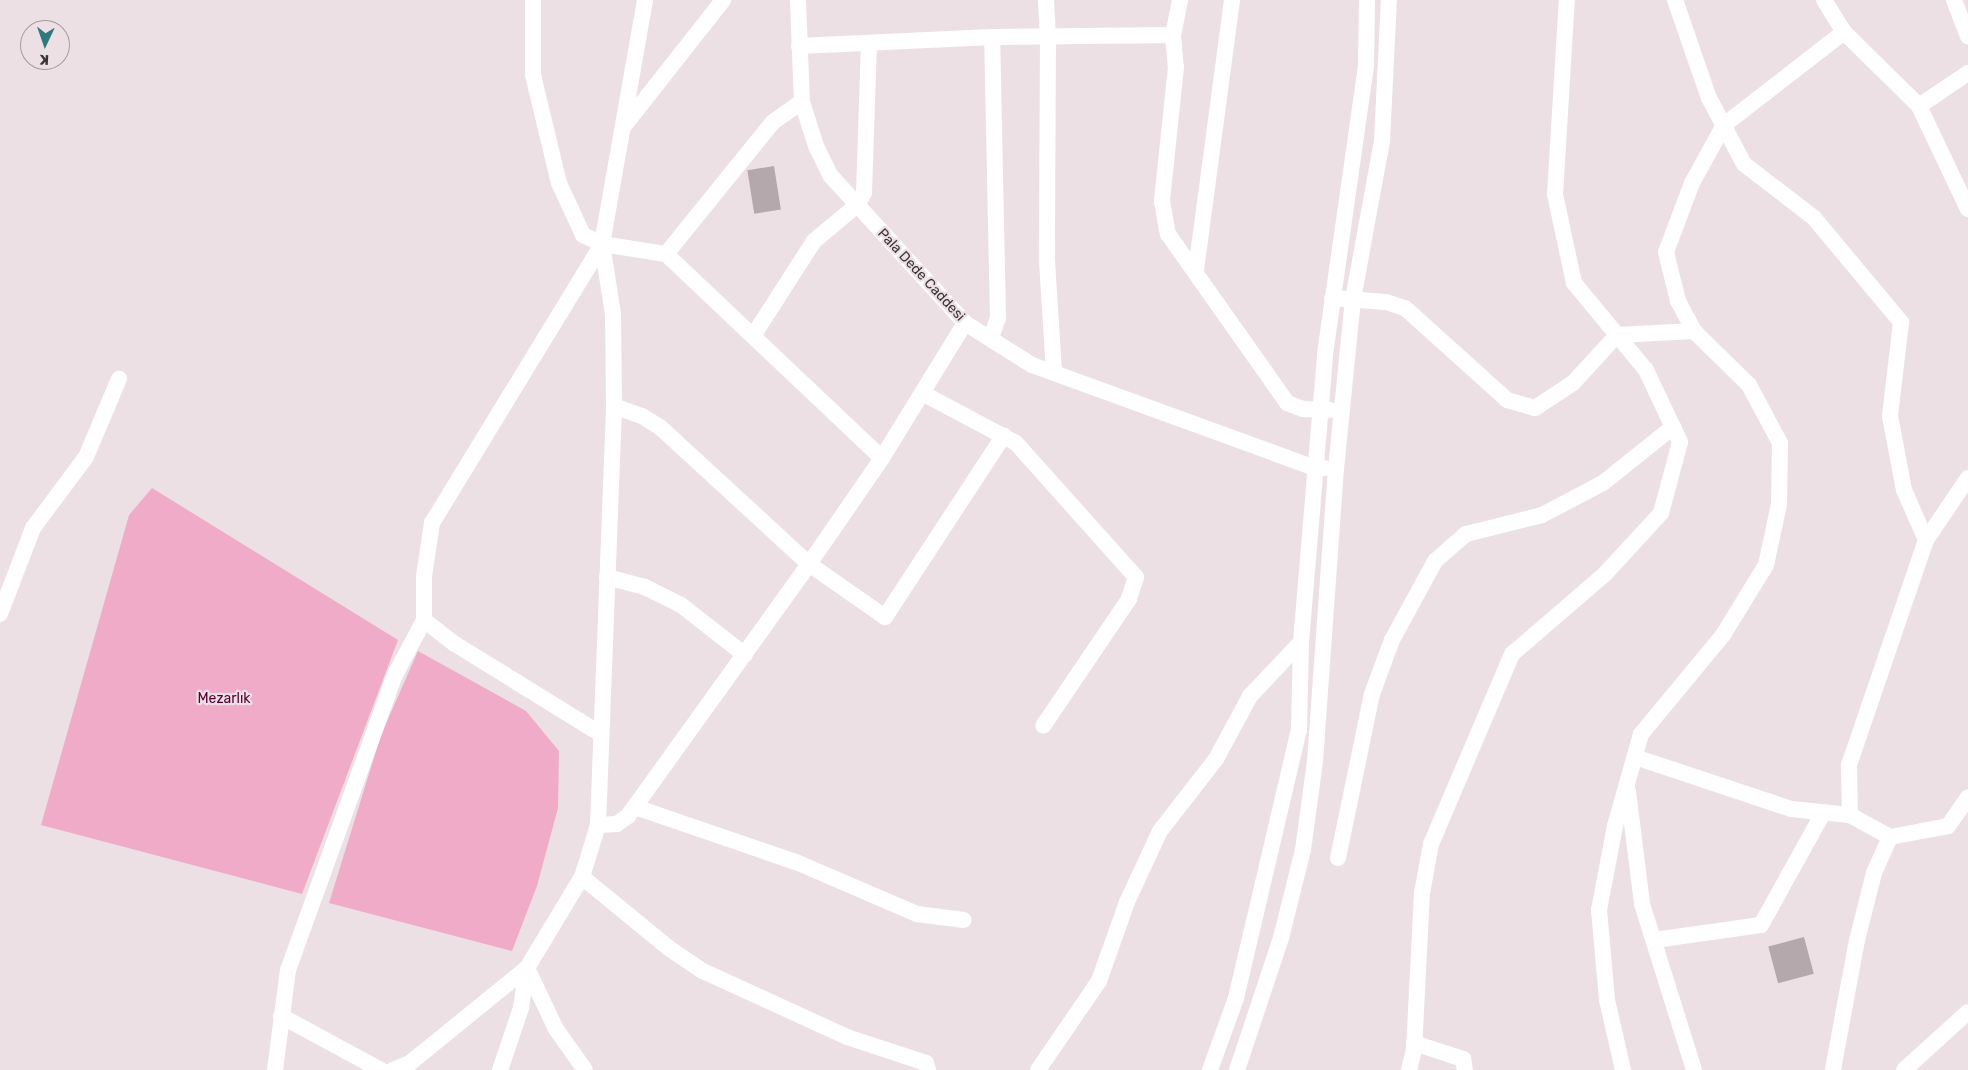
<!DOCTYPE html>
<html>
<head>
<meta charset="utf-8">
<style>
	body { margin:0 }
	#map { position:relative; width:1968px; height:1070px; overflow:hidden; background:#ede0e5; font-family:Rubik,sans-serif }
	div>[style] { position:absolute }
	.green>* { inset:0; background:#f0abc8 }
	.building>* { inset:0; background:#b5a8ad; transform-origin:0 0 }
	.minor>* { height:16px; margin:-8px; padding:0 8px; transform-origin:8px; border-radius:8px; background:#fff }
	span { translate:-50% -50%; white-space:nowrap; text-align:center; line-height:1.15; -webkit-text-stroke:4.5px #ede0e5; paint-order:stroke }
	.street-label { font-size:14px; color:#3a3436 }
	.park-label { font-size:14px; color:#550031 }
	.north { position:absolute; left:20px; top:20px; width:50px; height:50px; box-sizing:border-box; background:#ede0e5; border:1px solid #a59b9f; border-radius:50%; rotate:183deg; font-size:14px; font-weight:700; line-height:20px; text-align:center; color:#3a3436 }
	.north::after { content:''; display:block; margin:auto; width:18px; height:22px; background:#2f787e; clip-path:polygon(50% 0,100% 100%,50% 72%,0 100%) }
</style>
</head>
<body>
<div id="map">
	<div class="green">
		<i style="clip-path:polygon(152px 488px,398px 640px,302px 894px,41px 825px,129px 515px)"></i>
		<i style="clip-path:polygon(418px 651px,526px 711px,559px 751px,558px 808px,537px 886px,512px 951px,329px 903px,381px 735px)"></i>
	</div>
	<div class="building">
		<i style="left:774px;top:166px;width:44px;height:27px;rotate:81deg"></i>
		<i style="left:1804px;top:937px;width:38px;height:37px;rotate:75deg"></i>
	</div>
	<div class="minor">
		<i style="left:533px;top:0;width:75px;rotate:90deg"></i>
		<i style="left:533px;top:75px;width:111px;rotate:76.5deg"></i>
		<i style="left:559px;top:183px;width:57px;rotate:65.2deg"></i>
		<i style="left:583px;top:235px;width:21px;rotate:25deg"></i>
		<i style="left:602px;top:244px;width:65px;rotate:8.9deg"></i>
		<i style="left:666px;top:254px;width:297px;rotate:43.4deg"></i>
		<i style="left:798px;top:0;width:102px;rotate:87.8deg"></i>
		<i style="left:802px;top:102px;width:46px;rotate:72.3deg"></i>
		<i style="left:816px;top:146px;width:32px;rotate:64deg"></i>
		<i style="left:830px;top:175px;width:200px;rotate:47.6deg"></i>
		<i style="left:965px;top:323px;width:79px;rotate:32.1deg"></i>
		<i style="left:1032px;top:365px;width:301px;rotate:20deg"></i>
		<i style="left:1315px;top:468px;width:9px"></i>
		<i style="left:1046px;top:0;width:37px;rotate:87deg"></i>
		<i style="left:1048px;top:37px;width:224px;rotate:90.3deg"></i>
		<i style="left:1047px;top:261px;width:112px;rotate:86.4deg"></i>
		<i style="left:1180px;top:0;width:36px;rotate:101deg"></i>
		<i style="left:1173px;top:35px;width:32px;rotate:85deg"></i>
		<i style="left:1176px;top:67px;width:135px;rotate:96deg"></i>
		<i style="left:1162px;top:201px;width:34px;rotate:80deg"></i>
		<i style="left:1168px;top:234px;width:207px;rotate:54.8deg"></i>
		<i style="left:1287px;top:403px;width:17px;rotate:21deg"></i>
		<i style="left:1303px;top:409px;width:27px;rotate:2deg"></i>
		<i style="left:1675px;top:0;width:104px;rotate:70.9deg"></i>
		<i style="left:1709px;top:98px;width:75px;rotate:62.1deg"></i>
		<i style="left:1744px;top:164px;width:88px;rotate:37.6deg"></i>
		<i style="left:1814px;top:218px;width:136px;rotate:50.1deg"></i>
		<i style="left:1901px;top:322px;width:95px;rotate:96.7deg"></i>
		<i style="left:1890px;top:416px;width:75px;rotate:79.3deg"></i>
		<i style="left:1904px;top:490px;width:55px;rotate:66.3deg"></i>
		<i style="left:1926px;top:540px;width:238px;rotate:108.9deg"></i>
		<i style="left:1849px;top:765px;width:50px;rotate:88.9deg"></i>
		<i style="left:1850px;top:815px;width:46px;rotate:28.8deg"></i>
		<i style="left:1890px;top:837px;width:39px;rotate:114deg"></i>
		<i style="left:1874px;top:873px;width:69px;rotate:104.2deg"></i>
		<i style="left:1857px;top:940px;width:132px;rotate:100.5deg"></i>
		<i style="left:1824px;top:0;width:38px;rotate:58deg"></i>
		<i style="left:1844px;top:32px;width:105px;rotate:44.6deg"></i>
		<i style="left:1919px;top:106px;width:114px;rotate:64.6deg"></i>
		<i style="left:1954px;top:0;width:39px;rotate:69deg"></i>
		<i style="left:799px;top:46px;width:193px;rotate:-2.7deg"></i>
		<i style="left:992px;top:37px;width:181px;rotate:-0.6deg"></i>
		<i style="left:1919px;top:106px;width:59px;rotate:-34deg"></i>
		<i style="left:624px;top:126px;width:160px;rotate:-51.8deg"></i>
		<i style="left:666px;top:254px;width:170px;rotate:-51deg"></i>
		<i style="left:773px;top:122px;width:35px;rotate:-35deg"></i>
		<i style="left:1196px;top:270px;width:272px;rotate:-82.4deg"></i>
		<i style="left:1332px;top:298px;width:54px;rotate:4.2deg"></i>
		<i style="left:1386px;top:302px;width:20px;rotate:18deg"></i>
		<i style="left:1405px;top:308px;width:137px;rotate:42deg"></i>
		<i style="left:1507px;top:400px;width:29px;rotate:16deg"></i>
		<i style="left:1535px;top:408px;width:45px;rotate:-33.3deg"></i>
		<i style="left:1573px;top:383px;width:65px;rotate:-47.5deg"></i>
		<i style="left:1617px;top:335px;width:77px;rotate:-3deg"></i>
		<i style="left:1694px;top:331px;width:77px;rotate:44.5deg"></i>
		<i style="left:1749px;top:385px;width:66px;rotate:61.9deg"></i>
		<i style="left:1780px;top:443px;width:61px;rotate:90.9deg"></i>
		<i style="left:1779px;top:504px;width:62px;rotate:102deg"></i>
		<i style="left:1766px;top:565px;width:82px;rotate:121.6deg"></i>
		<i style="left:1723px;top:635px;width:129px;rotate:129.6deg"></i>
		<i style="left:1641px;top:734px;width:96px;rotate:105.8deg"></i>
		<i style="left:1615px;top:826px;width:86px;rotate:100.8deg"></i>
		<i style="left:1599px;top:910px;width:90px;rotate:84.9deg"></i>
		<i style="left:1607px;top:1000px;width:72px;rotate:77.1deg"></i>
		<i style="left:1694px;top:331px;width:34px;rotate:-118deg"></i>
		<i style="left:1678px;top:301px;width:50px;rotate:-103.8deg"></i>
		<i style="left:1666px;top:252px;width:74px;rotate:-69.4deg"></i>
		<i style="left:1692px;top:183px;width:66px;rotate:-61.1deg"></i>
		<i style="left:1724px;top:125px;width:152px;rotate:-37.8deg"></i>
		<i style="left:753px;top:336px;width:113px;rotate:-57.3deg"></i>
		<i style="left:814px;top:241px;width:56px;rotate:-39.9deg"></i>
		<i style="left:857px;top:205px;width:14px;rotate:-60deg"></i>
		<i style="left:864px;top:193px;width:150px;rotate:-88.1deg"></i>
		<i style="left:991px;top:338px;width:21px;rotate:-71deg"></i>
		<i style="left:998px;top:318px;width:281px;rotate:-91.2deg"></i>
		<i style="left:922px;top:393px;width:106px;rotate:28deg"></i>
		<i style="left:1016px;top:443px;width:180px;rotate:48.2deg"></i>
		<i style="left:1136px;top:577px;width:23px;rotate:108deg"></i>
		<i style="left:1129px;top:599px;width:153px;rotate:124.1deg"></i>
		<i style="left:614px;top:406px;width:30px;rotate:20deg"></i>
		<i style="left:642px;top:416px;width:22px;rotate:32deg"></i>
		<i style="left:661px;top:428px;width:201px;rotate:42.6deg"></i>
		<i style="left:809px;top:564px;width:93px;rotate:34.9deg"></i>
		<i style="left:885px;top:617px;width:217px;rotate:-56.8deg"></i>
		<i style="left:1926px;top:540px;width:75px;rotate:-55.9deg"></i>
		<i style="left:607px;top:577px;width:39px;rotate:15deg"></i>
		<i style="left:645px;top:587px;width:40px;rotate:26.6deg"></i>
		<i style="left:681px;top:605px;width:81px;rotate:38deg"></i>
		<i style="left:0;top:614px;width:92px;rotate:-69deg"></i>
		<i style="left:33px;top:528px;width:89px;rotate:-53.3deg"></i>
		<i style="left:86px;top:457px;width:85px;rotate:-67.1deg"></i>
		<i style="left:424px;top:620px;width:39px;rotate:38deg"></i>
		<i style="left:455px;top:644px;width:172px;rotate:31.7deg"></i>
		<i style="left:1635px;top:757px;width:164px;rotate:18.4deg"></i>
		<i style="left:1791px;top:809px;width:59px;rotate:5.8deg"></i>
		<i style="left:1628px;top:791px;width:114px;rotate:82.9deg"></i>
		<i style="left:1642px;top:904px;width:174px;rotate:72.6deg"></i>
		<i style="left:635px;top:807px;width:170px;rotate:18.9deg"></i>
		<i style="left:796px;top:862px;width:132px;rotate:23.3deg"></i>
		<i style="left:917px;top:914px;width:47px;rotate:7.3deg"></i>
		<i style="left:598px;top:825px;width:19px;rotate:-3deg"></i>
		<i style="left:617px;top:824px;width:14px;rotate:-36deg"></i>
		<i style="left:628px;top:816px;width:310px;rotate:-54.3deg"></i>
		<i style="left:809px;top:564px;width:129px;rotate:-55.4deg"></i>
		<i style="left:882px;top:458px;width:158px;rotate:-58.4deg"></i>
		<i style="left:1890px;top:837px;width:59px;rotate:-10.7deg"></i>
		<i style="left:1948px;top:826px;width:35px;rotate:-55deg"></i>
		<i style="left:1338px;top:858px;width:167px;rotate:-78.3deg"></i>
		<i style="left:1372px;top:694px;width:58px;rotate:-69.7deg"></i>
		<i style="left:1392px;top:640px;width:90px;rotate:-61.4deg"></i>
		<i style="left:1435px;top:561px;width:41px;rotate:-41.1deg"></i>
		<i style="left:1466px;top:534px;width:78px;rotate:-14deg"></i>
		<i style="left:1542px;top:515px;width:69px;rotate:-27.7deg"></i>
		<i style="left:1603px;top:483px;width:90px;rotate:-38.7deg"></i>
		<i style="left:582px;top:877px;width:114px;rotate:39.3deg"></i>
		<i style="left:670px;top:949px;width:40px;rotate:34deg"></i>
		<i style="left:703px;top:971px;width:158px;rotate:24.6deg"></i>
		<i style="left:847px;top:1037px;width:83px;rotate:18.2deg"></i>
		<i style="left:926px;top:1063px;width:7px;rotate:74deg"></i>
		<i style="left:1654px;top:940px;width:108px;rotate:-8deg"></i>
		<i style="left:1761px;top:925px;width:128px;rotate:-61deg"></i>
		<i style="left:281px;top:1016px;width:114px;rotate:28.4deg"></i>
		<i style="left:1414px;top:1043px;width:52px;rotate:18.1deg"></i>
		<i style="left:1463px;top:1059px;width:11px;rotate:80deg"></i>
		<i style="left:275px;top:1070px;width:101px;rotate:-82.6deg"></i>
		<i style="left:288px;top:970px;width:314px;rotate:-70.1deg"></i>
		<i style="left:395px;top:675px;width:62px;rotate:-62.2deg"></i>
		<i style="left:424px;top:620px;width:44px;rotate:-90deg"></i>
		<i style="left:424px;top:576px;width:54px;rotate:-81.4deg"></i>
		<i style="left:432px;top:523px;width:327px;rotate:-58.6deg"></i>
		<i style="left:602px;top:244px;width:248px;rotate:-80deg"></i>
		<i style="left:393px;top:1070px;width:18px;rotate:-22deg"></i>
		<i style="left:410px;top:1063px;width:151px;rotate:-39.1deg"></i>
		<i style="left:527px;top:968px;width:68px;rotate:64.6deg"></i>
		<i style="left:556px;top:1029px;width:50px;rotate:54.7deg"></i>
		<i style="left:500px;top:1070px;width:65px;rotate:-71.3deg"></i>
		<i style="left:521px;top:1008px;width:40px;rotate:-81.5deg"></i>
		<i style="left:527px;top:968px;width:106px;rotate:-58.9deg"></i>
		<i style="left:582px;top:877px;width:54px;rotate:-72.9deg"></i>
		<i style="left:598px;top:825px;width:419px;rotate:-87.8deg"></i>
		<i style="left:614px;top:406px;width:92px;rotate:-90.6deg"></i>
		<i style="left:613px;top:314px;width:71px;rotate:-98.9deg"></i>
		<i style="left:1038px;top:1070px;width:108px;rotate:-55.6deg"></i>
		<i style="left:1099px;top:981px;width:84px;rotate:-70.5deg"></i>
		<i style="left:1127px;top:902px;width:78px;rotate:-65.1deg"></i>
		<i style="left:1160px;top:831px;width:91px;rotate:-52.1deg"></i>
		<i style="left:1216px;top:759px;width:72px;rotate:-61.6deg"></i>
		<i style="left:1250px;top:696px;width:74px;rotate:-46.6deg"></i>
		<i style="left:1210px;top:1070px;width:77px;rotate:-70.1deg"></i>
		<i style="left:1236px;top:998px;width:275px;rotate:-76.8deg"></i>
		<i style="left:1299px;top:730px;width:88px;rotate:-88.7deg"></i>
		<i style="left:1301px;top:642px;width:289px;rotate:-85.2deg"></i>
		<i style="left:1325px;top:354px;width:292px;rotate:-81.9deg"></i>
		<i style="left:1366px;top:65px;width:65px;rotate:-89.1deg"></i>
		<i style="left:1237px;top:1070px;width:139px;rotate:-71.6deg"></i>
		<i style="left:1281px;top:938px;width:91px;rotate:-76deg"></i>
		<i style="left:1303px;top:850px;width:90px;rotate:-82.3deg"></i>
		<i style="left:1315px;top:761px;width:293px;rotate:-85.9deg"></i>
		<i style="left:1336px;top:469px;width:171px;rotate:-84.3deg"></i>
		<i style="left:1353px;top:299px;width:161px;rotate:-79.6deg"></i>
		<i style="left:1382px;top:141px;width:141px;rotate:-87.2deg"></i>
		<i style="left:1409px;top:1070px;width:21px;rotate:-76deg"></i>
		<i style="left:1414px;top:1050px;width:157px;rotate:-87.1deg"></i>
		<i style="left:1422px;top:893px;width:50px;rotate:-79.6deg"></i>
		<i style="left:1431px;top:844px;width:207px;rotate:-66.9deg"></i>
		<i style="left:1512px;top:654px;width:123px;rotate:-40.7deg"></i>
		<i style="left:1605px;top:574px;width:83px;rotate:-47.4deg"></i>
		<i style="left:1661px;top:513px;width:73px;rotate:-75deg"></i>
		<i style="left:1680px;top:442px;width:80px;rotate:-115.3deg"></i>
		<i style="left:1646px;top:370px;width:113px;rotate:-129.6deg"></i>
		<i style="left:1574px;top:283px;width:91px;rotate:-102.1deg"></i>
		<i style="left:1555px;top:194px;width:194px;rotate:-86.5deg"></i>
		<i style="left:1904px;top:1070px;width:86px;rotate:-42.2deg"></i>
	</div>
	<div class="street-label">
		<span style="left:921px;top:275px;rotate:47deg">Pala Dede Caddesi</span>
	</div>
	<div class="park-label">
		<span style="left:224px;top:699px">Mezarlık</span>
	</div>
	<div class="north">K</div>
</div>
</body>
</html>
